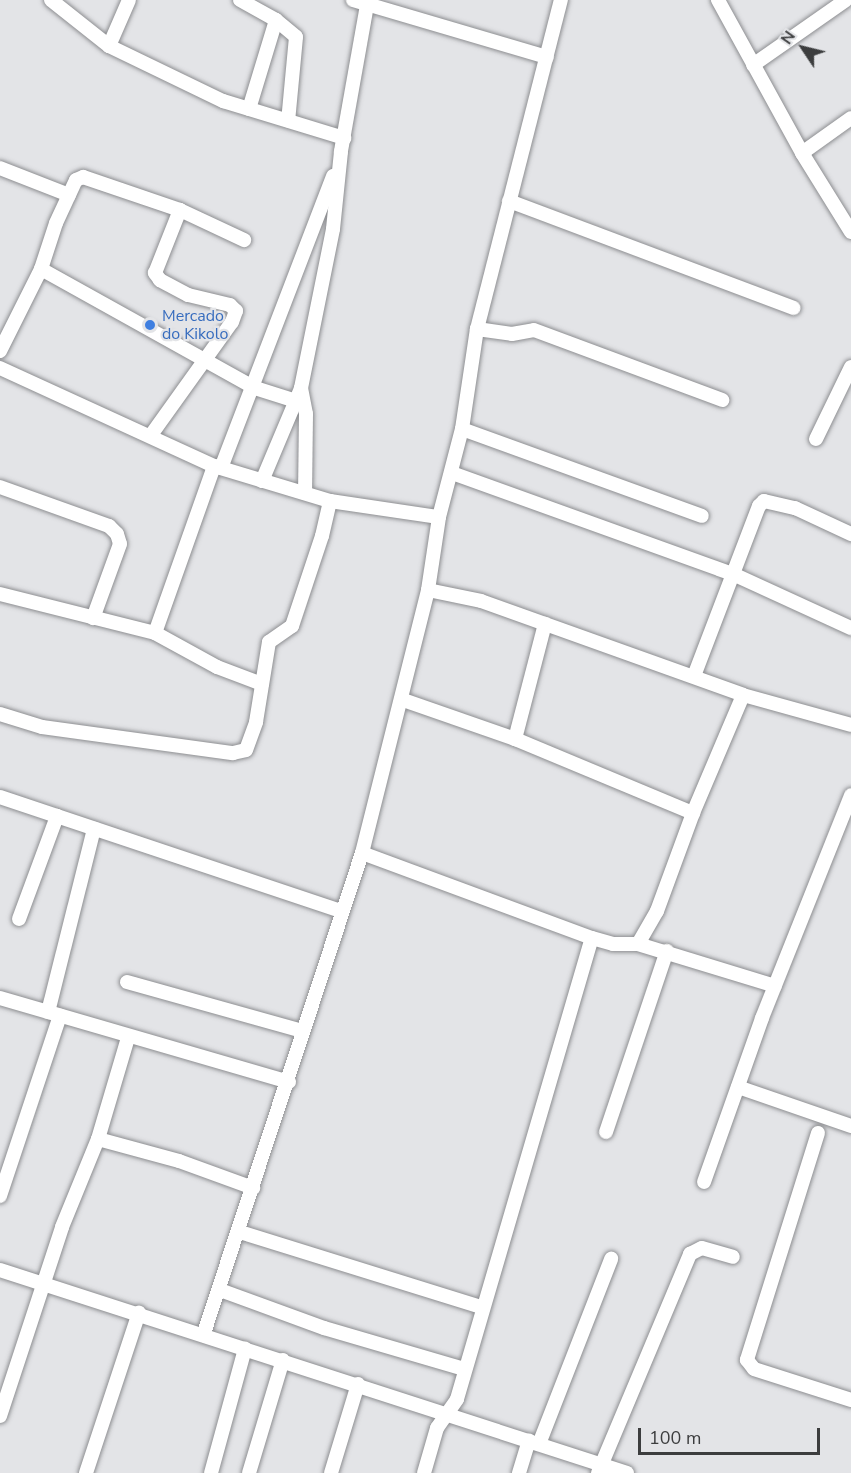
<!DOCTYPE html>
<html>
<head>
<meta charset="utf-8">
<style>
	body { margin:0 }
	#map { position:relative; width:851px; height:1473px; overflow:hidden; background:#e3e4e7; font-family:"Nunito Sans",sans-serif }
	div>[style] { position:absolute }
	.roads { filter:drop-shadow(0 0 2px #8d8e91) drop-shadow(0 0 2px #8d8e91) }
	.minor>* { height:14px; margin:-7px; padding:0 7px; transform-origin:7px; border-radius:7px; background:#fff }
	.dots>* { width:16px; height:16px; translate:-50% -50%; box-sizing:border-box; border:3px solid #e3e4e7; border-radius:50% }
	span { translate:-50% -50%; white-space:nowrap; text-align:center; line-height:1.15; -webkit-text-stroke:4.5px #e3e4e7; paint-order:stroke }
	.shop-label { font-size:16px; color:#366cbe }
	.left { translate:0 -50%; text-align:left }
	.north { position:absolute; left:773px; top:18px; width:60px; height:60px; -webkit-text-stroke:4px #e3e4e7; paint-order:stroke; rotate:305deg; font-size:16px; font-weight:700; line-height:24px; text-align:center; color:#3c3d3e }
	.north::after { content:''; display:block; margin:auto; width:21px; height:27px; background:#3c3d3e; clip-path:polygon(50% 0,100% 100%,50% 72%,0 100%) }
	.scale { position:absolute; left:638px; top:1428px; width:182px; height:27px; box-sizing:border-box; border:3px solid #3c3d3e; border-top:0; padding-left:8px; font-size:18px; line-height:21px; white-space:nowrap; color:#3c3d3e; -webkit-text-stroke:4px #e3e4e7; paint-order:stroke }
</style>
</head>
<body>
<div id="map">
	<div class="roads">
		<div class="minor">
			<i style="left:51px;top:0;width:74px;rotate:38.4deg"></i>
			<i style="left:109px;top:46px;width:127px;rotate:25.8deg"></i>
			<i style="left:223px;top:101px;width:127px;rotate:17deg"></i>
			<i style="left:240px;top:0;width:41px;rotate:29.1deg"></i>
			<i style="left:276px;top:20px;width:26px;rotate:40deg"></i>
			<i style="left:296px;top:37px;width:84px;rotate:95.4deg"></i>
			<i style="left:353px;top:0;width:202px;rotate:16.4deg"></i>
			<i style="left:718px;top:0;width:175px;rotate:61.2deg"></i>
			<i style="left:802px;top:153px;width:93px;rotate:58.2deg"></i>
			<i style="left:109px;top:46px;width:50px;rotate:-66.5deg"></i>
			<i style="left:753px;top:65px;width:113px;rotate:-35deg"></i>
			<i style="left:249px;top:109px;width:93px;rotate:-73.1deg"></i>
			<i style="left:802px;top:153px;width:60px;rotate:-35.5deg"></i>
			<i style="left:0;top:168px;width:74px;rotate:21.4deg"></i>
			<i style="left:509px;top:201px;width:304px;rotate:20.6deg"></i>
			<i style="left:41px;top:269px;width:245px;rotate:29.1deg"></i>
			<i style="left:255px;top:388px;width:43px;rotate:17.6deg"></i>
			<i style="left:477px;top:329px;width:35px;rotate:8deg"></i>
			<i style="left:512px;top:334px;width:22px;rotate:-10deg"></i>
			<i style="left:534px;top:330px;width:201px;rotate:20.4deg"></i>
			<i style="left:0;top:351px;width:92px;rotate:-63.4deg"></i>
			<i style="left:41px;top:269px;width:48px;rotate:-71.9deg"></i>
			<i style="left:56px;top:223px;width:47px;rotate:-65.1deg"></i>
			<i style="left:76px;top:180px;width:8px;rotate:-23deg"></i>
			<i style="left:83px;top:177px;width:102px;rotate:18.8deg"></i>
			<i style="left:180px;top:210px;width:71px;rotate:25.1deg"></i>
			<i style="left:0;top:368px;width:235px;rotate:24.6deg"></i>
			<i style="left:214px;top:466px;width:121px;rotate:16.8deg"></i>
			<i style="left:330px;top:501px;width:110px;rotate:8.4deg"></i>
			<i style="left:301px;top:388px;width:26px;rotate:79deg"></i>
			<i style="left:306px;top:414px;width:79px;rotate:90.7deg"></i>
			<i style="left:462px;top:429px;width:255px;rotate:19.9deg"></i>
			<i style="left:151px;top:435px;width:139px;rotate:-54.4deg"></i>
			<i style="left:232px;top:322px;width:12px;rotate:-70deg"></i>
			<i style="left:236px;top:311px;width:8px;rotate:-135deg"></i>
			<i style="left:230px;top:305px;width:43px;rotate:-166.6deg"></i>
			<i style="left:188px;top:295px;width:32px;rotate:-152deg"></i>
			<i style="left:160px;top:280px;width:9px;rotate:-126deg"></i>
			<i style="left:155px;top:273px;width:68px;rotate:-68.4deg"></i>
			<i style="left:816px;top:439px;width:80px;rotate:-64.1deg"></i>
			<i style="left:221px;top:468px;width:313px;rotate:-69deg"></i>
			<i style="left:452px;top:473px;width:299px;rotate:19.8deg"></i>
			<i style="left:733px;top:574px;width:130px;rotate:24.6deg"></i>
			<i style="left:262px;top:481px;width:101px;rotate:-67.2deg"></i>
			<i style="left:301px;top:388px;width:162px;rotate:-78.6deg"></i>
			<i style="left:333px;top:229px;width:78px;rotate:-84.1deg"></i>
			<i style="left:341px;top:151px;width:153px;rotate:-79.9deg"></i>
			<i style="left:0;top:487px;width:116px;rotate:19.7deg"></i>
			<i style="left:109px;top:526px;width:11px;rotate:45deg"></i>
			<i style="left:117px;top:534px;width:10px;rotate:73deg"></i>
			<i style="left:120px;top:544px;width:79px;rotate:110deg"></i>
			<i style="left:428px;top:590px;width:54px;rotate:11.7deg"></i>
			<i style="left:481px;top:601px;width:278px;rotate:19.7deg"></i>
			<i style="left:743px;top:695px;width:112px;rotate:15.5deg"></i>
			<i style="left:0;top:594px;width:160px;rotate:14.1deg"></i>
			<i style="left:155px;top:633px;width:71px;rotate:28.7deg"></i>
			<i style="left:217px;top:667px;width:48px;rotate:20.7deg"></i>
			<i style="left:155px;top:633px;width:177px;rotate:-70.5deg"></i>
			<i style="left:694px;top:676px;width:182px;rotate:-69.1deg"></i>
			<i style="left:759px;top:506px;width:7px;rotate:-45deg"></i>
			<i style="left:764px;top:501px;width:32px;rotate:13deg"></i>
			<i style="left:795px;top:508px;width:62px;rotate:24.9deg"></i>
			<i style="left:403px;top:700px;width:119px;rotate:19.2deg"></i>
			<i style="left:515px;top:739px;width:193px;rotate:22.6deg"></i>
			<i style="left:0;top:714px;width:44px;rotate:17.2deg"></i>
			<i style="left:42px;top:727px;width:193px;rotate:7.8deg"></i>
			<i style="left:233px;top:753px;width:13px;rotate:-13deg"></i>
			<i style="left:246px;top:750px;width:30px;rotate:-70deg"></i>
			<i style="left:256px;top:722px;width:81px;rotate:-80.8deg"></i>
			<i style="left:269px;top:642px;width:28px;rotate:-35deg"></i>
			<i style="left:292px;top:626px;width:95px;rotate:-71.6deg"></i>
			<i style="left:322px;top:536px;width:36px;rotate:-77deg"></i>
			<i style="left:515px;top:739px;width:119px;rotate:-75.4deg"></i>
			<i style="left:0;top:797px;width:359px;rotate:18.5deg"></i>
			<i style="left:362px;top:853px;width:245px;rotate:20.3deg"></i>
			<i style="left:592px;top:938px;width:22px;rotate:16deg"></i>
			<i style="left:613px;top:944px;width:25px"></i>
			<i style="left:638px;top:944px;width:38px;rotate:-60deg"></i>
			<i style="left:657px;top:911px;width:104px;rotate:-69.8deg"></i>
			<i style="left:693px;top:813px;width:128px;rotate:-67deg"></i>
			<i style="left:19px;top:919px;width:110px;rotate:-69.7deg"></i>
			<i style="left:638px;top:944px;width:143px;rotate:17deg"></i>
			<i style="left:127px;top:982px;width:183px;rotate:15.6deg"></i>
			<i style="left:0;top:998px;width:301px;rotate:16.2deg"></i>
			<i style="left:48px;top:1012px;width:189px;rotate:-75.9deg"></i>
			<i style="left:738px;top:1087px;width:120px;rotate:19deg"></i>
			<i style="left:606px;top:1132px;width:191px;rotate:-71.4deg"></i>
			<i style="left:818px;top:1133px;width:238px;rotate:107.4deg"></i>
			<i style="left:747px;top:1360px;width:11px;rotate:52deg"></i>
			<i style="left:754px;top:1369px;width:102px;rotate:17.7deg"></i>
			<i style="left:98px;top:1139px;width:84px;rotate:15.2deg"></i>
			<i style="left:179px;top:1161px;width:79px;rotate:20deg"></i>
			<i style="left:704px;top:1182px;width:174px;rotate:-70.5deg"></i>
			<i style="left:762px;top:1018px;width:240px;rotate:-68.2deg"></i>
			<i style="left:0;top:1196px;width:190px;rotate:-71.6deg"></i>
			<i style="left:240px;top:1232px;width:252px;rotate:17.3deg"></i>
			<i style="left:0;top:1270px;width:659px;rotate:17.94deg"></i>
			<i style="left:220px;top:1290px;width:111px;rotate:20.1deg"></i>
			<i style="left:324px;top:1328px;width:146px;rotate:16.3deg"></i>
			<i style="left:204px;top:1333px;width:505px;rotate:-71.78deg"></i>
			<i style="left:362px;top:853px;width:271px;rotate:-75.9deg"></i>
			<i style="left:428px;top:590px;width:74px;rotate:-81.4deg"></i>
			<i style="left:439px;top:517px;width:91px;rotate:-75.4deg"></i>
			<i style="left:462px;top:429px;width:101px;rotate:-81.5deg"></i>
			<i style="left:477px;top:329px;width:340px;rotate:-75.7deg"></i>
			<i style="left:0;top:1416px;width:199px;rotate:-71.8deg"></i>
			<i style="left:62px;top:1227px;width:95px;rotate:-67.8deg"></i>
			<i style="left:98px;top:1139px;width:105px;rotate:-73.5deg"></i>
			<i style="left:539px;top:1444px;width:199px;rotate:-68.7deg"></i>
			<i style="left:86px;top:1473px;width:169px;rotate:-71.7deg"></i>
			<i style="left:211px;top:1473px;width:129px;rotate:-74.7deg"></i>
			<i style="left:249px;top:1473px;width:118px;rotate:-73.3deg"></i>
			<i style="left:331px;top:1473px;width:93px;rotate:-73.1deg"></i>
			<i style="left:424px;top:1473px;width:47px;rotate:-73.9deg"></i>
			<i style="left:437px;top:1428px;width:35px;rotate:-55deg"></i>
			<i style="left:457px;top:1399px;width:480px;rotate:-73.7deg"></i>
			<i style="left:519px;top:1473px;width:34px;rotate:-73deg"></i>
			<i style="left:598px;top:1473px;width:238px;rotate:-67.2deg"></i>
			<i style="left:690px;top:1254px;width:13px;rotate:-27deg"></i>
			<i style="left:702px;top:1248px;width:32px;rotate:16deg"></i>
		</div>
	</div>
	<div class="dots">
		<i style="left:150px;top:325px;background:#3f7fe0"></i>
	</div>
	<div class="shop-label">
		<span class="left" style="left:162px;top:325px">Mercado<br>do Kikolo</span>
	</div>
	<div class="north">N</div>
	<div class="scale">100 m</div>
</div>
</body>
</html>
